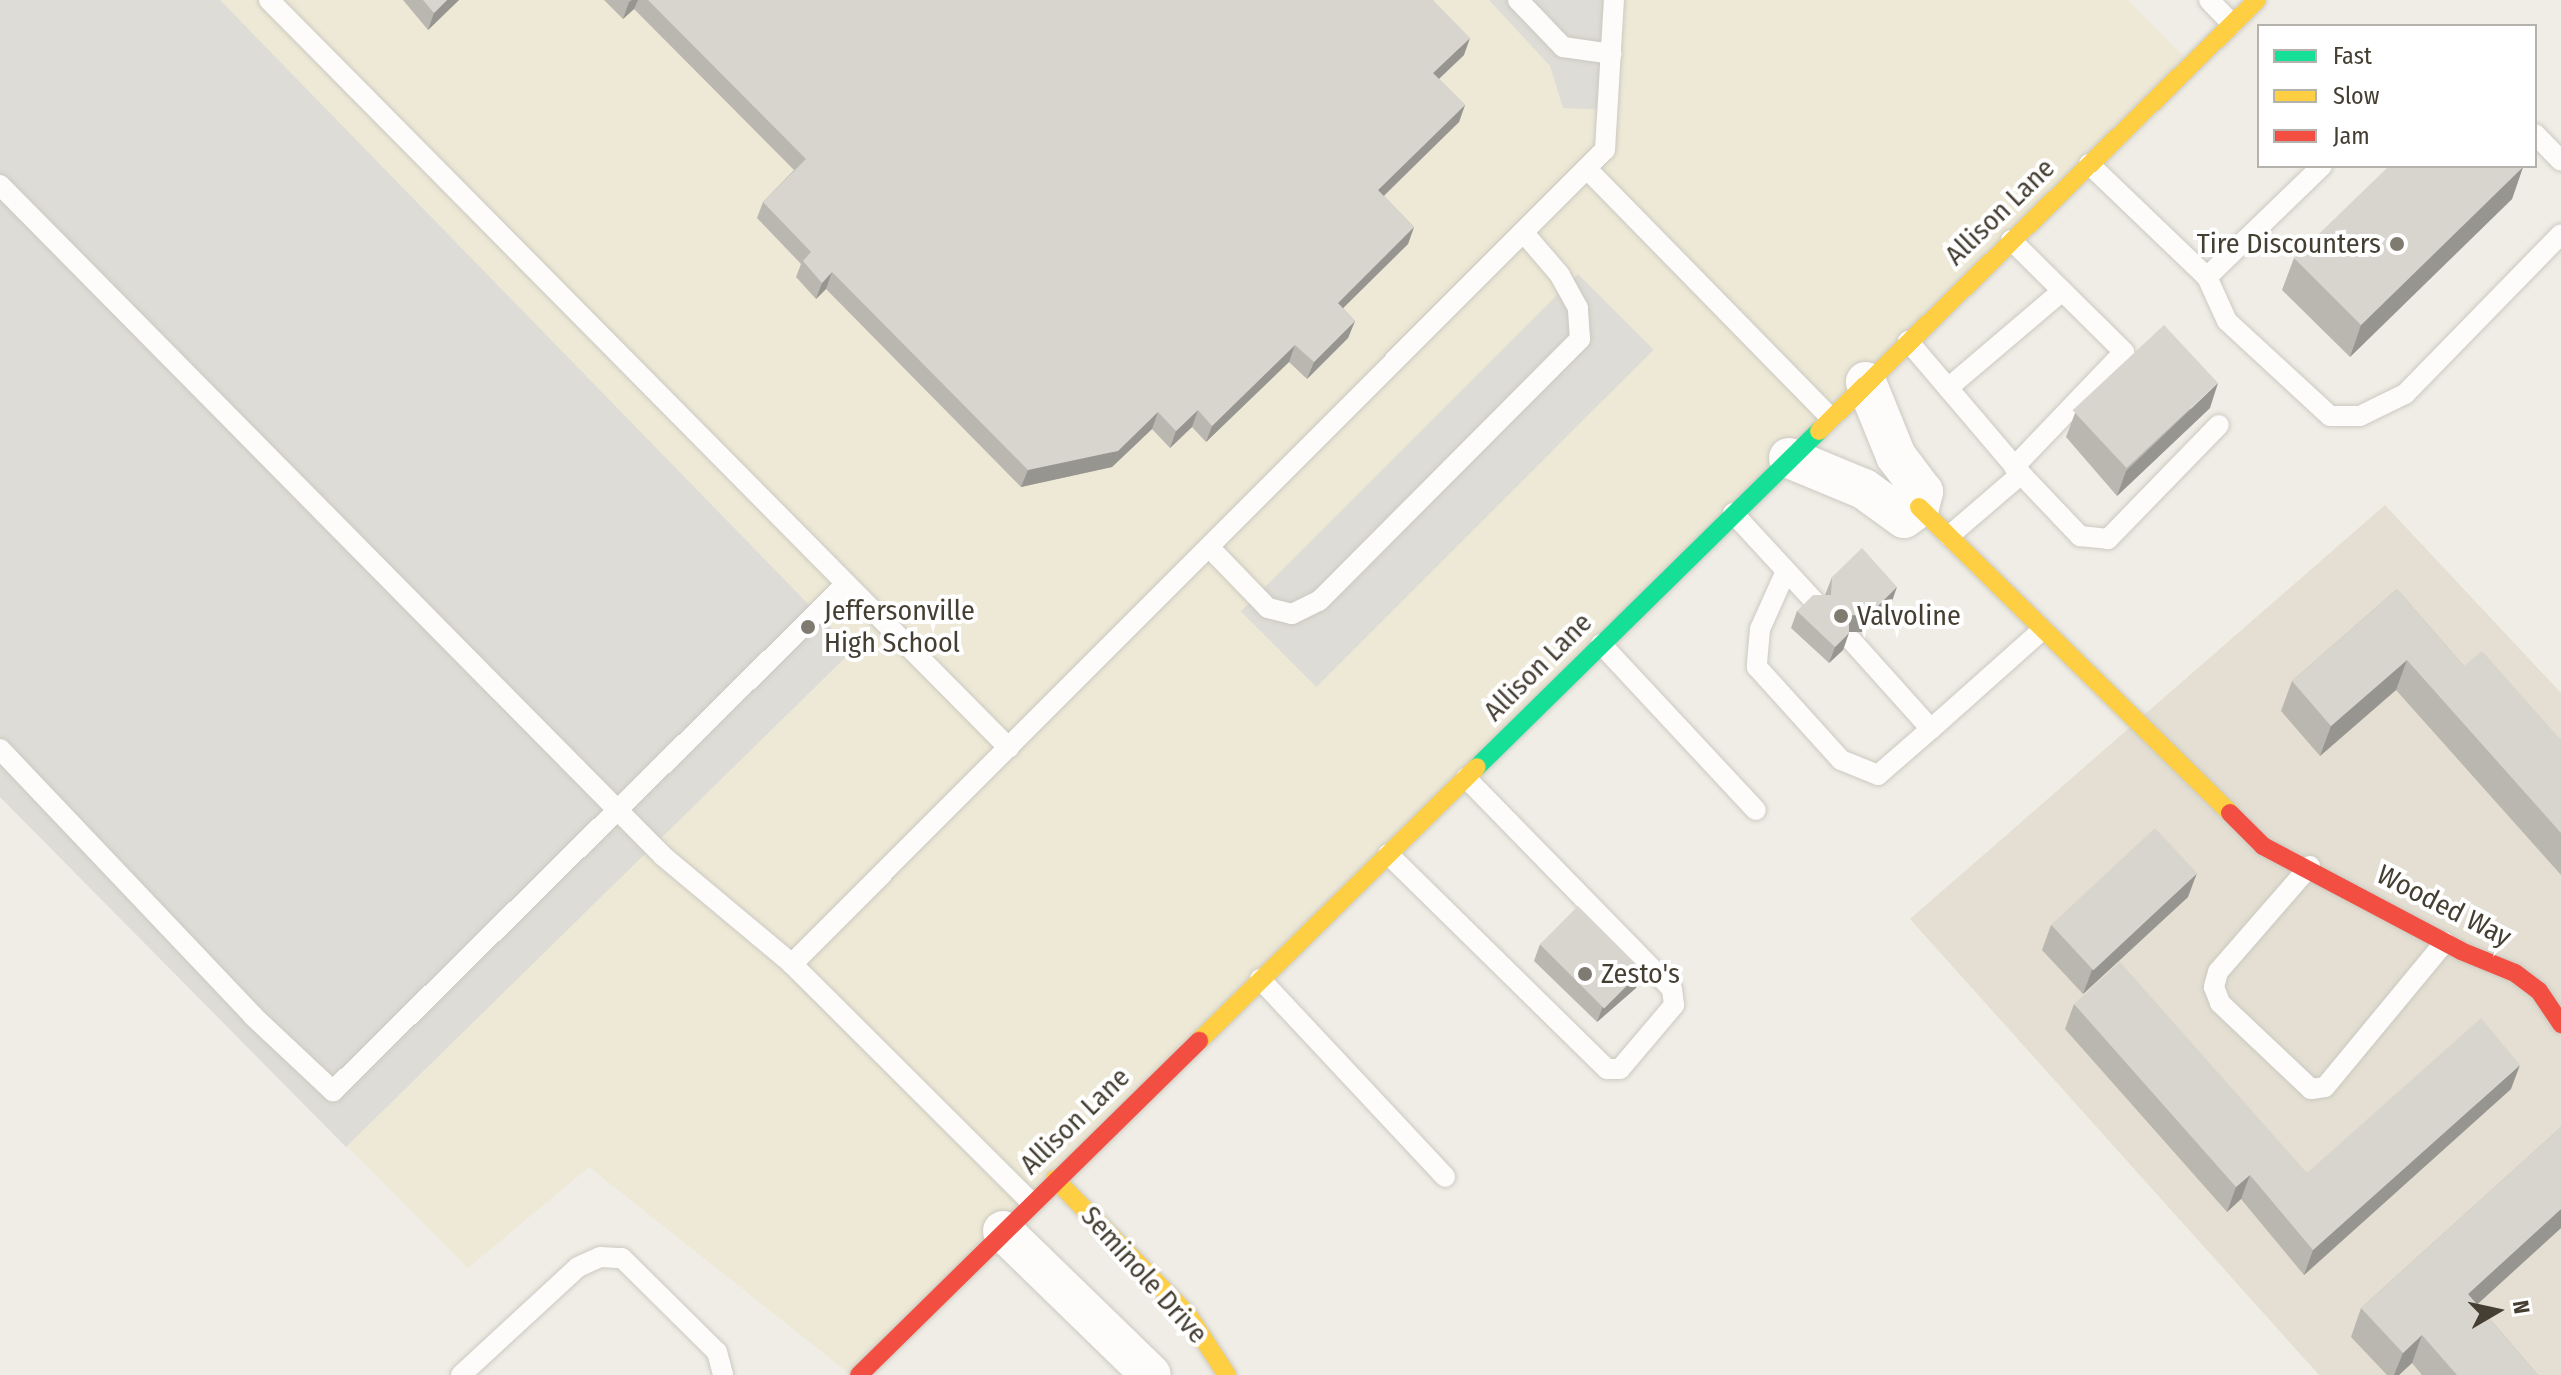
<!DOCTYPE html>
<html>
<head>
<meta charset="utf-8">
<style>
	body { margin:0 }
	#map { position:relative; width:2561px; height:1375px; overflow:hidden; background:#efede5; font-family:"Fira Sans Condensed",sans-serif }
	div>[style] { position:absolute }
	.residential>* { inset:0; background:#e4dfd2 }
	.education>* { inset:0; background:#eee9d6 }
	.parking>* { inset:0; background:#dedcd6; transform-origin:0 0 }
	.roads { filter:drop-shadow(0 0 2px #cbc9c1) drop-shadow(0 0 2px #cbc9c1) }
	.lane>* { height:20px; margin:-10px; padding:0 10px; transform-origin:10px; border-radius:10px; background:#fdfcfb }
	.street>* { height:40px; margin:-20px; padding:0 20px; transform-origin:20px; border-radius:20px; background:#fdfcfb }
	.fast>* { height:18px; margin:-9px; padding:0 9px; transform-origin:9px; border-radius:9px; background:#16e098 }
	.slow>* { height:18px; margin:-9px; padding:0 9px; transform-origin:9px; border-radius:9px; background:#ffcf43 }
	.jam>* { height:18px; margin:-9px; padding:0 9px; transform-origin:9px; border-radius:9px; background:#f24e42 }
	.wall>* { inset:0; background:#bab7b1 }
	.shaded-wall>* { inset:0; background:#979590 }
	.building>* { inset:0; background:#d8d5ce; transform-origin:0 0 }
	.dots>* { width:22px; height:22px; translate:-50% -50%; box-sizing:border-box; border:4px solid #fff; border-radius:50% }
	span { translate:-50% -50%; white-space:nowrap; text-align:center; line-height:1.15; -webkit-text-stroke:8px #fff; paint-order:stroke }
	.street-label { font-size:28px; color:#453e32 }
	.poi-label { font-size:28px; color:#453e32 }
	.right { translate:-100% -50%; text-align:right }
	.left { translate:0 -50%; text-align:left }
	.legend { position:absolute; left:2257px; top:24px; width:280px; height:144px; box-sizing:border-box; background:#fff; border:2px solid #b5b2ad; margin:0; padding:10px 14px; list-style:none; font-size:24px; color:#453e32 }
	.legend li { display:flex; align-items:center; gap:16px; height:40px }
	.legend b { width:40px; border:2px solid #b5b2ad }
	.north { position:absolute; left:2457px; top:1271px; width:80px; height:80px; -webkit-text-stroke:6px #fff; paint-order:stroke; rotate:81deg; font-size:22px; font-weight:700; line-height:32px; text-align:center; color:#453e32 }
	.north::after { content:''; display:block; margin:auto; width:28px; height:36px; background:#453e32; clip-path:polygon(50% 0,100% 100%,50% 72%,0 100%) }
</style>
</head>
<body>
<div id="map">
	<div class="residential">
		<i style="clip-path:polygon(2385px 505px,2561px 693px,2561px 1375px,2319px 1375px,1910px 919px)"></i>
	</div>
	<div class="education">
		<i style="clip-path:polygon(0 0,2128px 0,2191px 64px,851px 1375px,589px 1167px,468px 1268px,0 796px)"></i>
	</div>
	<div class="parking">
		<i style="clip-path:polygon(0 0,220px 0,853px 650px,346px 1147px,0 797px)"></i>
		<i style="clip-path:polygon(1489px 0,1614px 0,1609px 110px,1563px 108px,1550px 66px)"></i>
		<i style="left:1578px;top:274px;width:107px;height:477px;rotate:45deg"></i>
	</div>
	<div class="roads">
		<div class="lane">
			<i style="left:269px;top:0;width:1052px;rotate:45.31deg"></i>
			<i style="left:1518px;top:0;width:65px;rotate:46.2deg"></i>
			<i style="left:1563px;top:47px;width:49px;rotate:8.1deg"></i>
			<i style="left:2209px;top:0;width:33px;rotate:46deg"></i>
			<i style="left:2535px;top:134px;width:37px;rotate:46deg"></i>
			<i style="left:2089px;top:164px;width:163px;rotate:43.8deg"></i>
			<i style="left:2207px;top:277px;width:48px;rotate:65.6deg"></i>
			<i style="left:2227px;top:321px;width:140px;rotate:42.7deg"></i>
			<i style="left:2330px;top:416px;width:30px"></i>
			<i style="left:2360px;top:416px;width:50px;rotate:-26.1deg"></i>
			<i style="left:2405px;top:394px;width:223px;rotate:-45.7deg"></i>
			<i style="left:1587px;top:169px;width:347px;rotate:45.6deg"></i>
			<i style="left:0;top:185px;width:943px;rotate:45.34deg"></i>
			<i style="left:663px;top:856px;width:168px;rotate:39.9deg"></i>
			<i style="left:792px;top:964px;width:339px;rotate:44.9deg"></i>
			<i style="left:2011px;top:240px;width:159px;rotate:44.7deg"></i>
			<i style="left:2124px;top:352px;width:159px;rotate:133.7deg"></i>
			<i style="left:2207px;top:277px;width:160px;rotate:-44deg"></i>
			<i style="left:1908px;top:341px;width:175px;rotate:49.6deg"></i>
			<i style="left:1948px;top:388px;width:150px;rotate:-40.4deg"></i>
			<i style="left:1733px;top:513px;width:122px;rotate:47.3deg"></i>
			<i style="left:1949px;top:536px;width:95px;rotate:-40.7deg"></i>
			<i style="left:2021px;top:474px;width:86px;rotate:46.4deg"></i>
			<i style="left:2080px;top:536px;width:28px;rotate:6deg"></i>
			<i style="left:2108px;top:539px;width:159px;rotate:-45.8deg"></i>
			<i style="left:1209px;top:547px;width:85px;rotate:46deg"></i>
			<i style="left:1268px;top:608px;width:25px;rotate:14deg"></i>
			<i style="left:1292px;top:614px;width:30px;rotate:-26deg"></i>
			<i style="left:1319px;top:601px;width:370px;rotate:-45.1deg"></i>
			<i style="left:1580px;top:339px;width:31px;rotate:-94deg"></i>
			<i style="left:1578px;top:308px;width:38px;rotate:-119deg"></i>
			<i style="left:1560px;top:275px;width:57px;rotate:-130.7deg"></i>
			<i style="left:1786px;top:571px;width:64px;rotate:114.1deg"></i>
			<i style="left:1760px;top:629px;width:38px;rotate:95deg"></i>
			<i style="left:1757px;top:667px;width:125px;rotate:47.9deg"></i>
			<i style="left:1841px;top:760px;width:40px;rotate:22deg"></i>
			<i style="left:1878px;top:775px;width:70px;rotate:-41deg"></i>
			<i style="left:1852px;top:641px;width:118px;rotate:48.1deg"></i>
			<i style="left:1931px;top:729px;width:149px;rotate:-41.7deg"></i>
			<i style="left:1601px;top:644px;width:227px;rotate:47deg"></i>
			<i style="left:0;top:749px;width:368px;rotate:46.5deg"></i>
			<i style="left:253px;top:1016px;width:110px;rotate:43.2deg"></i>
			<i style="left:333px;top:1091px;width:718px;rotate:-44.66deg"></i>
			<i style="left:1388px;top:854px;width:307px;rotate:44.5deg"></i>
			<i style="left:1607px;top:1069px;width:13px"></i>
			<i style="left:1620px;top:1069px;width:84px;rotate:-49.8deg"></i>
			<i style="left:1674px;top:1005px;width:16px;rotate:-97deg"></i>
			<i style="left:1672px;top:989px;width:295px;rotate:-134.3deg"></i>
			<i style="left:2310px;top:866px;width:140px;rotate:131deg"></i>
			<i style="left:2218px;top:972px;width:16px;rotate:105deg"></i>
			<i style="left:2214px;top:987px;width:17px;rotate:69deg"></i>
			<i style="left:2220px;top:1003px;width:125px;rotate:43.4deg"></i>
			<i style="left:2311px;top:1089px;width:14px;rotate:-8deg"></i>
			<i style="left:2325px;top:1087px;width:188px;rotate:-50.4deg"></i>
			<i style="left:792px;top:964px;width:1150px;rotate:-45.04deg"></i>
			<i style="left:1605px;top:150px;width:150px;rotate:-86.6deg"></i>
			<i style="left:1260px;top:979px;width:271px;rotate:46.9deg"></i>
			<i style="left:461px;top:1375px;width:159px;rotate:-42.7deg"></i>
			<i style="left:578px;top:1267px;width:24px;rotate:-24deg"></i>
			<i style="left:600px;top:1257px;width:22px;rotate:3deg"></i>
			<i style="left:622px;top:1258px;width:134px;rotate:44.7deg"></i>
			<i style="left:717px;top:1352px;width:24px;rotate:75deg"></i>
		</div>
		<div class="street">
			<i style="left:1789px;top:458px;width:81px;rotate:22.5deg"></i>
			<i style="left:1864px;top:489px;width:49px;rotate:35.9deg"></i>
			<i style="left:1904px;top:518px;width:19px;rotate:-36deg"></i>
			<i style="left:1919px;top:507px;width:16px;rotate:-75deg"></i>
			<i style="left:1923px;top:492px;width:45px;rotate:-126.9deg"></i>
			<i style="left:1896px;top:456px;width:80px;rotate:-112.1deg"></i>
			<i style="left:1003px;top:1231px;width:206px;rotate:44.2deg"></i>
		</div>
		<div class="fast">
			<i style="left:1477px;top:767px;width:479px;rotate:-44.5deg"></i>
		</div>
		<div class="slow">
			<i style="left:1819px;top:431px;width:614px;rotate:-44.54deg"></i>
			<i style="left:1919px;top:507px;width:436px;rotate:44.5deg"></i>
			<i style="left:1199px;top:1041px;width:390px;rotate:-44.6deg"></i>
			<i style="left:1055px;top:1179px;width:190px;rotate:45.6deg"></i>
			<i style="left:1188px;top:1315px;width:72px;rotate:57deg"></i>
		</div>
		<div class="jam">
			<i style="left:2230px;top:813px;width:47px;rotate:45deg"></i>
			<i style="left:2263px;top:846px;width:224px;rotate:27.9deg"></i>
			<i style="left:2461px;top:951px;width:58px;rotate:22.2deg"></i>
			<i style="left:2515px;top:973px;width:30px;rotate:37deg"></i>
			<i style="left:2539px;top:991px;width:40px;rotate:56deg"></i>
			<i style="left:859px;top:1375px;width:477px;rotate:-44.5deg"></i>
		</div>
	</div>
	<div class="wall">
		<i style="clip-path:polygon(403px 0,459px 0,428px 30px)"></i>
		<i style="clip-path:polygon(604px 0,1433px 0,1464px 55px,1439px 79px,1465px 105px,1459px 122px,1384px 196px,1414px 227px,1408px 244px,1343px 308px,1355px 321px,1348px 338px,1307px 379px,1289px 362px,1206px 442px,1192px 427px,1170px 448px,1152px 429px,1112px 467px,1021px 487px,826px 289px,816px 299px,796px 277px,801px 264px,757px 218px,763px 202px,794px 170px,634px 9px,623px 19px)"></i>
		<i style="clip-path:polygon(2523px 167px,2512px 199px,2350px 357px,2282px 290px,2294px 258px)"></i>
		<i style="clip-path:polygon(2210px 408px,2117px 496px,2066px 437px,2075px 413px)"></i>
		<i style="clip-path:polygon(1832px 577px,1891px 604px,1862px 632px,1849px 632px,1843px 650px,1829px 663px,1791px 628px,1797px 611px,1825px 595px)"></i>
		<i style="clip-path:polygon(2397px 589px,2464px 666px,2561px 740px,2561px 875px,2396px 690px,2320px 756px,2281px 711px,2292px 681px)"></i>
		<i style="clip-path:polygon(2188px 897px,2083px 994px,2042px 950px,2051px 925px)"></i>
		<i style="clip-path:polygon(1540px 944px,1636px 988px,1597px 1022px,1534px 961px)"></i>
		<i style="clip-path:polygon(2074px 1004px,2307px 1173px,2511px 1089px,2304px 1275px,2241px 1199px,2227px 1212px,2065px 1029px)"></i>
		<i style="clip-path:polygon(2561px 1127px,2561px 1228px,2477px 1304px,2538px 1375px,2422px 1375px,2412px 1363px,2399px 1375px,2387px 1375px,2351px 1337px,2361px 1308px)"></i>
	</div>
	<div class="shaded-wall">
		<i style="clip-path:polygon(447px 0,459px 0,428px 30px,434px 13px)"></i>
		<i style="clip-path:polygon(632px 0,638px 0,634px 9px,623px 19px,629px 2px)"></i>
		<i style="clip-path:polygon(1470px 38px,1464px 55px,1427px 90px,1433px 73px)"></i>
		<i style="clip-path:polygon(1465px 105px,1459px 122px,1372px 207px,1378px 190px)"></i>
		<i style="clip-path:polygon(2523px 167px,2512px 199px,2350px 357px,2361px 325px)"></i>
		<i style="clip-path:polygon(1414px 227px,1408px 244px,1332px 319px,1338px 303px)"></i>
		<i style="clip-path:polygon(832px 272px,826px 289px,816px 299px,822px 283px)"></i>
		<i style="clip-path:polygon(1355px 321px,1348px 338px,1307px 379px,1314px 362px)"></i>
		<i style="clip-path:polygon(1295px 345px,1289px 362px,1206px 442px,1212px 426px)"></i>
		<i style="clip-path:polygon(2218px 383px,2210px 408px,2117px 496px,2126px 471px)"></i>
		<i style="clip-path:polygon(1198px 410px,1192px 427px,1170px 448px,1176px 431px)"></i>
		<i style="clip-path:polygon(1158px 412px,1152px 429px,1112px 467px,1021px 487px,1028px 470px)"></i>
		<i style="clip-path:polygon(1897px 587px,1891px 604px,1862px 632px,1843px 632px,1849px 615px)"></i>
		<i style="clip-path:polygon(1849px 633px,1843px 650px,1829px 663px,1835px 647px)"></i>
		<i style="clip-path:polygon(2407px 660px,2396px 690px,2320px 756px,2331px 726px)"></i>
		<i style="clip-path:polygon(2197px 873px,2188px 897px,2083px 994px,2092px 970px)"></i>
		<i style="clip-path:polygon(1642px 971px,1636px 988px,1597px 1022px,1603px 1006px)"></i>
		<i style="clip-path:polygon(2520px 1065px,2511px 1089px,2304px 1275px,2313px 1250px)"></i>
		<i style="clip-path:polygon(2250px 1175px,2241px 1199px,2227px 1212px,2236px 1187px)"></i>
		<i style="clip-path:polygon(2561px 1209px,2561px 1228px,2458px 1322px,2468px 1294px)"></i>
		<i style="clip-path:polygon(2422px 1335px,2412px 1363px,2399px 1375px,2394px 1375px,2403px 1353px)"></i>
	</div>
	<div class="building">
		<i style="clip-path:polygon(423px 0,447px 0,434px 13px)"></i>
		<i style="clip-path:polygon(648px 0,1433px 0,1470px 38px,1433px 73px,1465px 105px,1378px 190px,1414px 227px,1338px 303px,1355px 321px,1314px 362px,1295px 345px,1212px 426px,1198px 410px,1176px 431px,1158px 412px,1118px 451px,1028px 470px,832px 272px,822px 283px,803px 261px,811px 252px,763px 202px,806px 159px)"></i>
		<i style="clip-path:polygon(2389px 166px,2522px 166px,2523px 167px,2361px 325px,2294px 258px)"></i>
		<i style="left:2164px;top:325px;width:79px;height:125px;rotate:47deg"></i>
		<i style="clip-path:polygon(1862px 548px,1897px 587px,1868px 616px,1849px 615px,1849px 633px,1835px 647px,1797px 611px,1813px 595px,1831px 595px,1832px 577px)"></i>
		<i style="clip-path:polygon(2397px 589px,2464px 666px,2482px 651px,2561px 740px,2561px 833px,2407px 660px,2331px 726px,2292px 681px)"></i>
		<i style="left:2155px;top:828px;width:62px;height:142px;rotate:47deg"></i>
		<i style="left:1578px;top:906px;width:91px;height:54px;rotate:45deg"></i>
		<i style="clip-path:polygon(2120px 962px,2307px 1173px,2481px 1018px,2520px 1065px,2313px 1250px,2250px 1175px,2236px 1187px,2074px 1004px)"></i>
		<i style="clip-path:polygon(2561px 1127px,2561px 1209px,2468px 1294px,2538px 1375px,2457px 1375px,2422px 1335px,2403px 1353px,2361px 1308px)"></i>
	</div>
	<div class="dots">
		<i style="left:2397px;top:244px;background:#807b71"></i>
		<i style="left:1841px;top:616px;background:#807b71"></i>
		<i style="left:808px;top:627px;background:#807b71"></i>
		<i style="left:1585px;top:974px;background:#807b71"></i>
	</div>
	<div class="street-label">
		<span style="left:2000px;top:212px;rotate:-44deg">Allison Lane</span>
		<span style="left:1538px;top:667px;rotate:-45deg">Allison Lane</span>
		<span style="left:2444px;top:906px;rotate:27deg">Wooded Way</span>
		<span style="left:1075px;top:1121px;rotate:-44deg">Allison Lane</span>
		<span style="left:1144px;top:1275px;rotate:48deg">Seminole Drive</span>
	</div>
	<div class="poi-label">
		<span class="right" style="left:2381px;top:244px">Tire Discounters</span>
		<span class="left" style="left:824px;top:627px">Jeffersonville<br>High School</span>
		<span class="left" style="left:1857px;top:616px">Valvoline</span>
		<span class="left" style="left:1601px;top:974px">Zesto's</span>
	</div>
	<ul class="legend">
	<li><b style="height:10px;background:#16e098"></b>Fast</li>
	<li><b style="height:10px;background:#ffcf43"></b>Slow</li>
	<li><b style="height:10px;background:#f24e42"></b>Jam</li>
	</ul>
	<div class="north">N</div>
</div>
</body>
</html>
